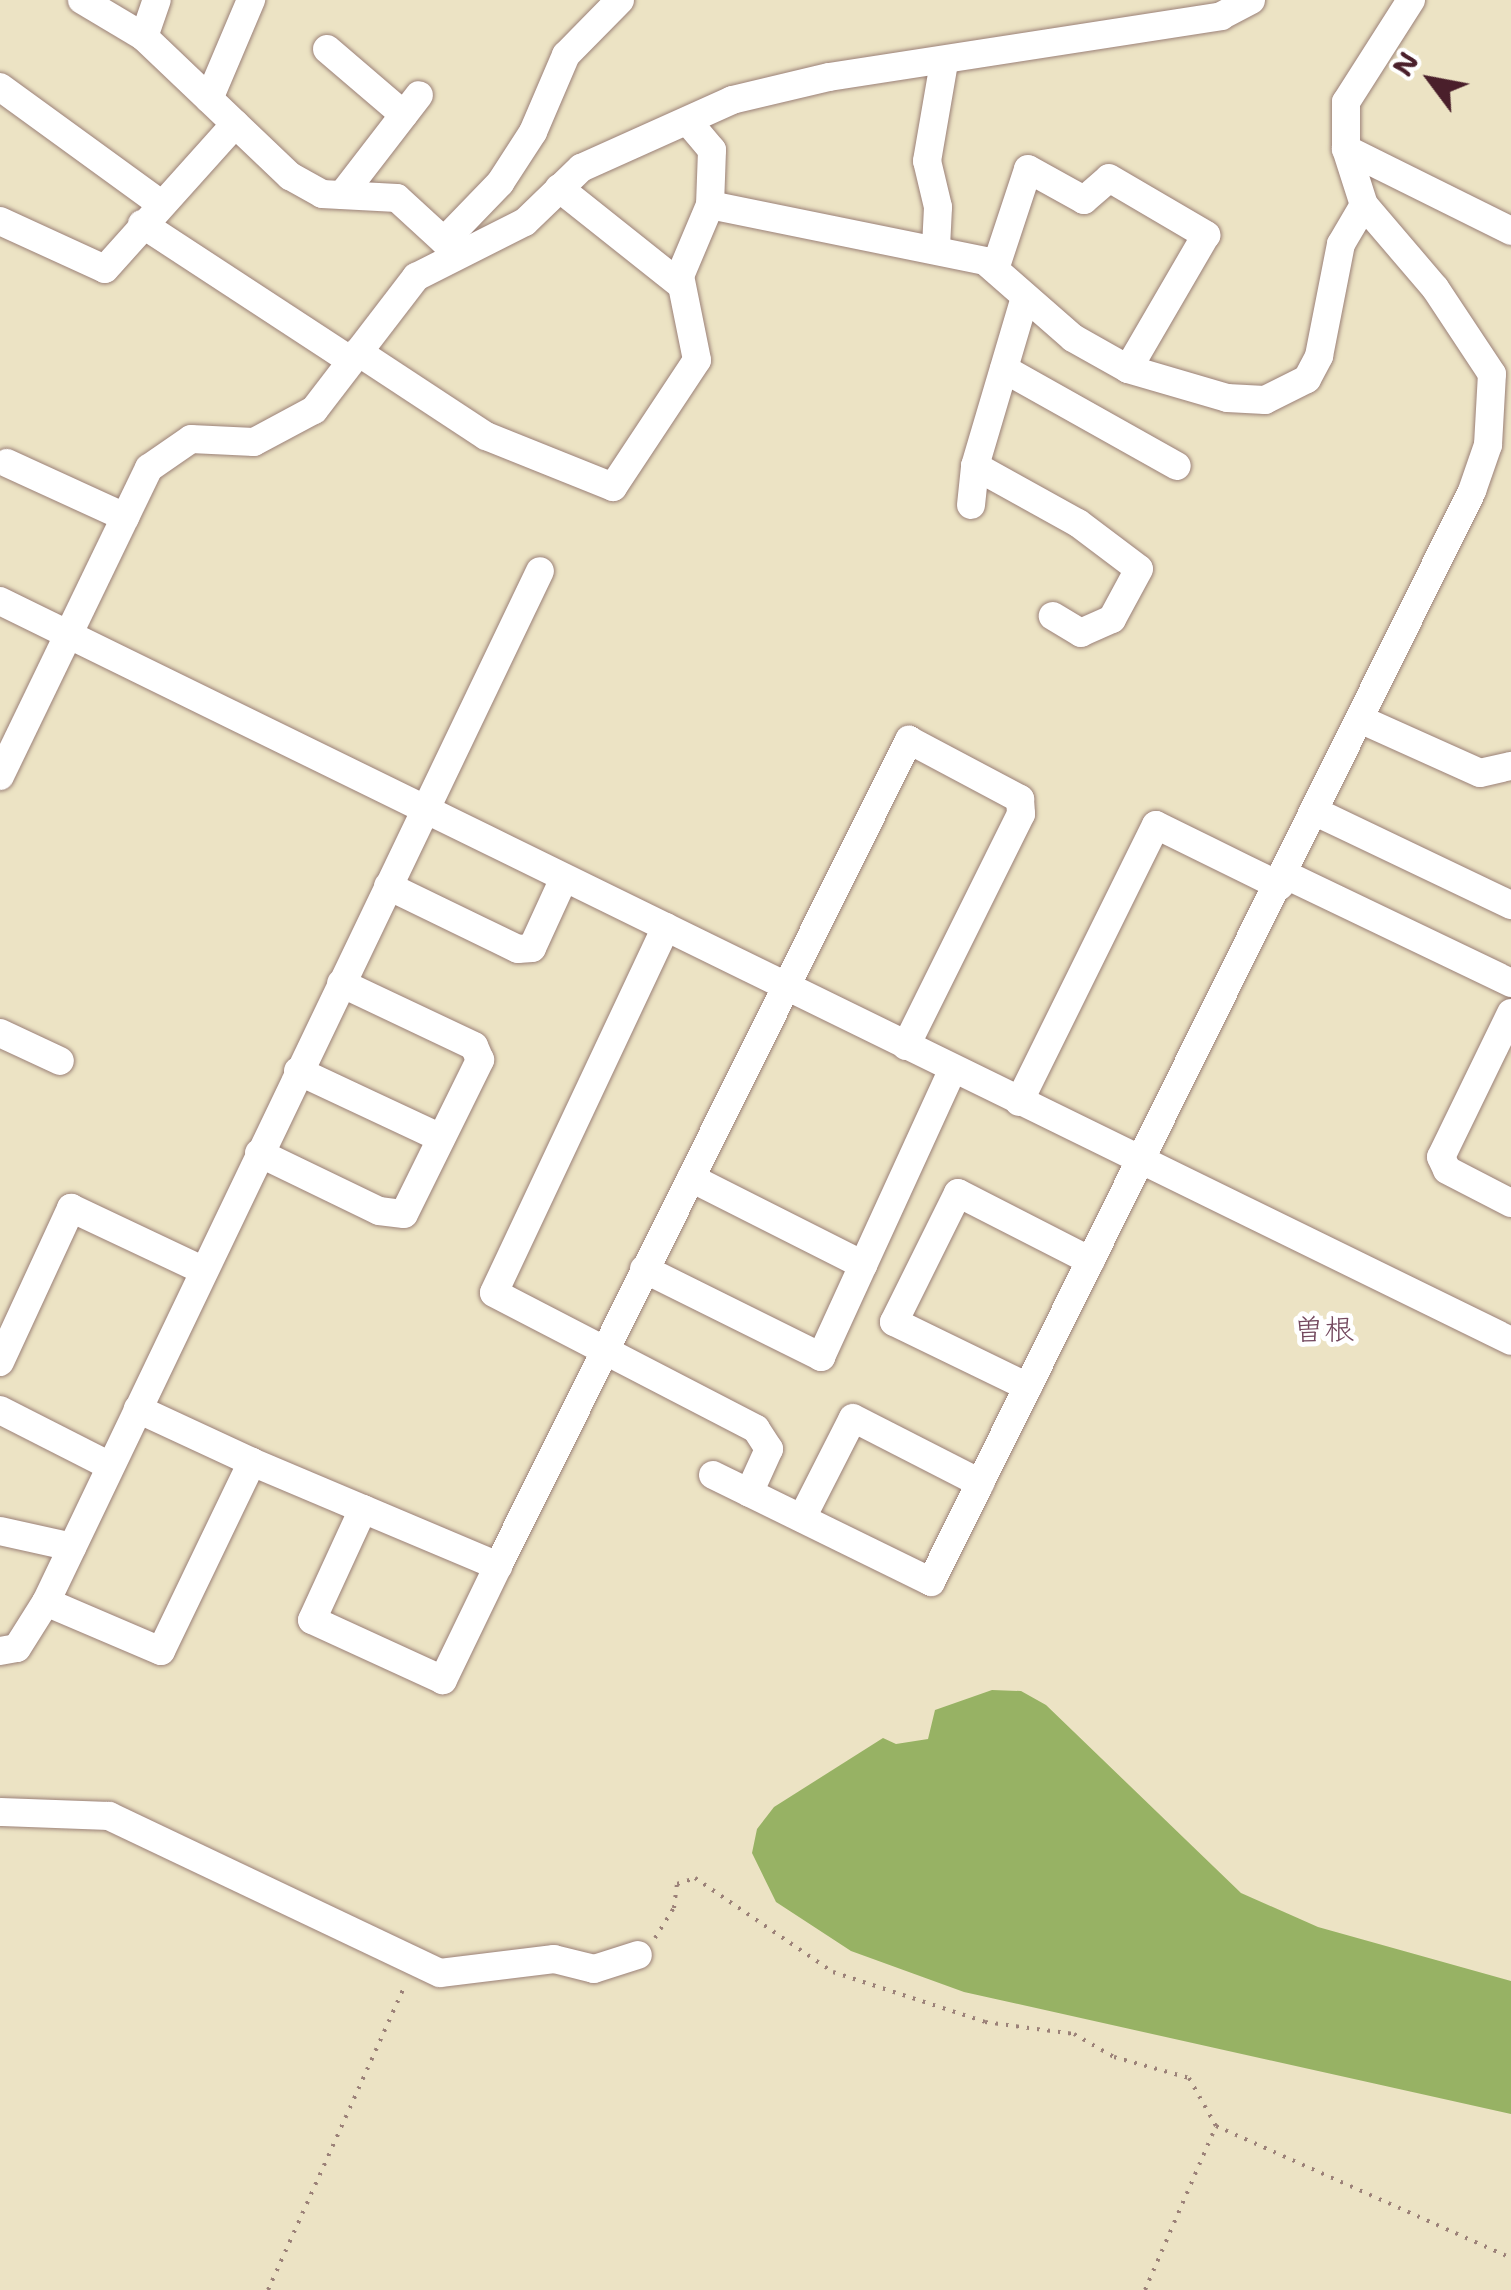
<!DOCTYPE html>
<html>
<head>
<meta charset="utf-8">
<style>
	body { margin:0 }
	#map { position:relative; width:1511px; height:2290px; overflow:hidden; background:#ece3c4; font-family:"Shantell Sans","Klee One",sans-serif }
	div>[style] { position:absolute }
	.forest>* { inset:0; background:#97b264 }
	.path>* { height:4px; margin-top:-2px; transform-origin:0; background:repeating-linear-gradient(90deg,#9b8178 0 2.5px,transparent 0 10.5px) }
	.roads { filter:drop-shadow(0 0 2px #9b8178) drop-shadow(0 0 2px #9b8178) }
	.minor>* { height:28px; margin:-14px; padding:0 14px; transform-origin:14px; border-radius:14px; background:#fff }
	span { translate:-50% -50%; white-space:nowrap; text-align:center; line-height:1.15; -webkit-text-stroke:10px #fff; paint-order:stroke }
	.quarter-label { font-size:30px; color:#73485e }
	.north { position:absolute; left:1381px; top:30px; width:100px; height:100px; -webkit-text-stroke:8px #fff; paint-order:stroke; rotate:302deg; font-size:28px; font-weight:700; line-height:40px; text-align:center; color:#4a1f2b }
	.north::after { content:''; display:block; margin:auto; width:35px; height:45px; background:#4a1f2b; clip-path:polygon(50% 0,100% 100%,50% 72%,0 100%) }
</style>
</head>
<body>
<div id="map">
	<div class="forest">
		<i style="clip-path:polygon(992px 1690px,1021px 1691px,1046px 1705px,1241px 1893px,1318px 1927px,1511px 1981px,1511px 2114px,964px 1992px,851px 1951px,776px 1902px,752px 1853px,757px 1829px,774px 1807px,883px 1738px,896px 1744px,928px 1739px,935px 1710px)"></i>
	</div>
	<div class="path">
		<i style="left:655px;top:1938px;width:36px;rotate:-58deg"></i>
		<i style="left:674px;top:1908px;width:24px;rotate:-83deg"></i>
		<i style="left:677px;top:1884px;width:19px;rotate:-18deg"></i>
		<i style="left:695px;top:1878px;width:167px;rotate:34.3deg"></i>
		<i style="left:833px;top:1972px;width:160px;rotate:18.2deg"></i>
		<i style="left:985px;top:2022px;width:90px;rotate:7.7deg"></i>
		<i style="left:1074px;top:2034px;width:46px;rotate:29.9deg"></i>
		<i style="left:1114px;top:2057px;width:78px;rotate:15.6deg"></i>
		<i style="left:1189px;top:2078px;width:55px;rotate:60.6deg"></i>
		<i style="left:1216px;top:2126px;width:323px;rotate:24.1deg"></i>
		<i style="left:268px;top:2290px;width:334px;rotate:-65.8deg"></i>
		<i style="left:1145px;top:2290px;width:179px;rotate:-66.6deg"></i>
	</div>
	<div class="roads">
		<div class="minor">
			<i style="left:82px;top:0;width:72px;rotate:30.8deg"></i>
			<i style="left:144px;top:37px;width:202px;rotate:43.6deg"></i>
			<i style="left:290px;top:176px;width:37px;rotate:29deg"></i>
			<i style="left:322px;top:194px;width:75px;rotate:3.1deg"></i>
			<i style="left:397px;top:198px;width:81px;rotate:42.5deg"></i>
			<i style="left:144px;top:37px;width:39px;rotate:-71deg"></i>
			<i style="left:327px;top:49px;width:101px;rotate:40.6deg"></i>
			<i style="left:0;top:87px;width:199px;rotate:36deg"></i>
			<i style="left:209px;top:99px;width:108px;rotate:-67deg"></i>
			<i style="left:1346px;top:149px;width:184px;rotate:26.4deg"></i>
			<i style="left:559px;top:188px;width:156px;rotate:38.5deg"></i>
			<i style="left:342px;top:195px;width:126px;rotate:-52.4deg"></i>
			<i style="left:710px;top:205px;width:281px;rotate:11.5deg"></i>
			<i style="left:985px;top:261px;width:117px;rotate:41.2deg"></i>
			<i style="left:1073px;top:338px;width:63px;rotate:29.4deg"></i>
			<i style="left:1128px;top:369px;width:103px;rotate:16.3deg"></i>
			<i style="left:1227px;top:398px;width:38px;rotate:3deg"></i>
			<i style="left:1265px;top:400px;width:47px;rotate:-26.6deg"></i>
			<i style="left:1307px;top:379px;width:26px;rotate:-62deg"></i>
			<i style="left:1319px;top:356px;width:114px;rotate:-78.9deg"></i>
			<i style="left:1341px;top:244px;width:45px;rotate:-59.5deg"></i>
			<i style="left:0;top:221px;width:115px;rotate:24.6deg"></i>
			<i style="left:105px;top:269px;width:195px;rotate:-48.1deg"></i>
			<i style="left:142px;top:224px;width:250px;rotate:33.2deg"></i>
			<i style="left:444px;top:241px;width:81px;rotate:-46deg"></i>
			<i style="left:500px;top:183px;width:61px;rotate:-57.1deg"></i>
			<i style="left:533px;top:132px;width:84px;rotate:-66.8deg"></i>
			<i style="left:566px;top:55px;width:77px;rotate:-45.5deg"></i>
			<i style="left:936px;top:247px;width:40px;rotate:-87.1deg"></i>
			<i style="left:938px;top:207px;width:47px;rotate:-103.4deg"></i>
			<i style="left:927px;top:161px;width:99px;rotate:-80.2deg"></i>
			<i style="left:995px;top:269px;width:105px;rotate:-71.7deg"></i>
			<i style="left:1028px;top:169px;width:64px;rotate:29deg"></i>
			<i style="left:1084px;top:200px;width:33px;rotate:-41deg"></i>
			<i style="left:1109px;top:178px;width:113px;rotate:30.4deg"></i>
			<i style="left:1206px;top:235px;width:155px;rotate:120.2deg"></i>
			<i style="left:358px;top:352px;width:153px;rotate:33.3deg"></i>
			<i style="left:486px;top:436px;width:137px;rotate:21.9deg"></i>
			<i style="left:613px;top:487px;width:152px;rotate:-56.5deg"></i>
			<i style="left:697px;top:360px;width:86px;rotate:-101.4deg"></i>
			<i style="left:680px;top:276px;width:77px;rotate:-67.1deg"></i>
			<i style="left:710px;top:205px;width:55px;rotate:-87.9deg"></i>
			<i style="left:712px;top:150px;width:38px;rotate:-130deg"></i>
			<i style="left:1004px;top:369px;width:198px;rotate:29.3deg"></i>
			<i style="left:7px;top:463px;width:130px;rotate:24.6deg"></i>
			<i style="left:975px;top:466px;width:118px;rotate:29deg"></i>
			<i style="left:1078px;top:523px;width:76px;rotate:37deg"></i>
			<i style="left:1139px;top:569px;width:57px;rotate:118.4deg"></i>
			<i style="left:1112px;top:619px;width:34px;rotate:156deg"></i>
			<i style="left:1081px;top:633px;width:33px;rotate:-149deg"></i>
			<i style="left:971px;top:505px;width:39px;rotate:-84deg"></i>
			<i style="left:975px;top:466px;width:176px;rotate:-73.5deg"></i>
			<i style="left:0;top:601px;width:1682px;rotate:26.09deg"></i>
			<i style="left:1362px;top:720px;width:129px;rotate:24.2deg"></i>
			<i style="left:1480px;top:773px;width:32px;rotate:-13deg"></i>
			<i style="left:0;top:776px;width:342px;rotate:-64.2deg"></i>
			<i style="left:149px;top:468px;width:51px;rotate:-34.6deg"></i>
			<i style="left:191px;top:439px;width:63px;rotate:2.7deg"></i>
			<i style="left:254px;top:442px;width:68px;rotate:-28.1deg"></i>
			<i style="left:314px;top:410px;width:168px;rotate:-52.5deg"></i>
			<i style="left:416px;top:277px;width:122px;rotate:-26.8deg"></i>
			<i style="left:525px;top:222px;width:78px;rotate:-44deg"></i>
			<i style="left:581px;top:168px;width:166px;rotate:-24.2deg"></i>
			<i style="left:732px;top:100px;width:100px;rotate:-13.3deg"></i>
			<i style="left:829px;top:77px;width:397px;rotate:-8.8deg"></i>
			<i style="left:1221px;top:16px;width:34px;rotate:-28deg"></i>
			<i style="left:1318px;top:813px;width:214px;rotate:25.5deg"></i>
			<i style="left:1286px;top:875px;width:250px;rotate:25.6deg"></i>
			<i style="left:388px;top:886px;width:144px;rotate:25.9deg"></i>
			<i style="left:518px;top:949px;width:14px;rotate:-4deg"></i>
			<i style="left:532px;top:948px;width:77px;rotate:-65.4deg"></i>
			<i style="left:666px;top:927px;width:404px;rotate:115.2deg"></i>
			<i style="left:494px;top:1293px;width:295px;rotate:27.4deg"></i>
			<i style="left:756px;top:1429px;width:24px;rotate:57deg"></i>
			<i style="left:769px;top:1449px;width:48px;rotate:114.4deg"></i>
			<i style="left:1511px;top:1013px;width:160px;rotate:115.9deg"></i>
			<i style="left:1441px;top:1157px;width:14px;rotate:65deg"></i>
			<i style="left:1447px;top:1170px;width:72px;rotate:27.3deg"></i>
			<i style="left:0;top:1033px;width:66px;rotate:25deg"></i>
			<i style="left:298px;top:1071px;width:158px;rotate:25.1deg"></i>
			<i style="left:1019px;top:1102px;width:309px;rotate:-63.7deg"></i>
			<i style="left:1156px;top:825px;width:138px;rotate:26.2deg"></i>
			<i style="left:259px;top:1153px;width:133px;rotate:25.8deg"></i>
			<i style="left:379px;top:1211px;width:25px;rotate:7deg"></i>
			<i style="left:404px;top:1214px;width:172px;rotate:-63.7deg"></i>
			<i style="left:480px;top:1060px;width:15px;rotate:-113deg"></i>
			<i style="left:474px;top:1046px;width:147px;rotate:-154.7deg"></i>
			<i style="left:691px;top:1178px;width:193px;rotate:26.8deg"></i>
			<i style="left:644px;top:1269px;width:198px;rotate:26.4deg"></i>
			<i style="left:821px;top:1357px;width:317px;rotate:-65.4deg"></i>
			<i style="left:0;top:1362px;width:170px;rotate:-65.2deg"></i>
			<i style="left:71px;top:1208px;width:145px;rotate:25.3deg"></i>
			<i style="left:1028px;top:1387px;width:149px;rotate:-154.1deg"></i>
			<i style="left:894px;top:1322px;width:144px;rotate:-63.6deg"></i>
			<i style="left:958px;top:1193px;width:149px;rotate:27.1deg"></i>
			<i style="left:0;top:1410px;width:123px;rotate:27deg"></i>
			<i style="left:252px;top:1462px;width:121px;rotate:22.9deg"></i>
			<i style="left:363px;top:1509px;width:147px;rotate:22.9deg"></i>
			<i style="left:498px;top:1566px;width:127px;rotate:115.8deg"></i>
			<i style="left:443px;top:1680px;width:144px;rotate:-155.4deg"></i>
			<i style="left:312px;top:1620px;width:122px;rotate:-65.3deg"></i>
			<i style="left:713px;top:1475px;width:243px;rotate:26.1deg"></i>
			<i style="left:931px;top:1582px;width:1218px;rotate:-63.62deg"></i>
			<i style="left:1472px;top:491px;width:49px;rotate:-70.8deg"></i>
			<i style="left:1488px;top:445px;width:71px;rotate:-86.8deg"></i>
			<i style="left:1492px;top:374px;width:103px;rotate:-123.5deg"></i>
			<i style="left:1435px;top:288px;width:109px;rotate:-130.5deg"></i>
			<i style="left:1364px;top:205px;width:59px;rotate:-107.8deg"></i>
			<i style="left:1346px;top:149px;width:47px;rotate:-90deg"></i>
			<i style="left:1346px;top:102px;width:121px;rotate:-57.5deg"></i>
			<i style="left:802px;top:1518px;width:112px;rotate:-63deg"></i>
			<i style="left:853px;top:1418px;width:143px;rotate:27.1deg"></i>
			<i style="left:0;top:1531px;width:74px;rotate:12.5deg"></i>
			<i style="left:498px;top:1566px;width:923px;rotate:-63.55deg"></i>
			<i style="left:909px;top:740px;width:126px;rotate:28deg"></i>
			<i style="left:1020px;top:799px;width:15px;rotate:86deg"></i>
			<i style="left:1021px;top:814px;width:259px;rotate:116.4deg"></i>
			<i style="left:46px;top:1602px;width:125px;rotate:23.1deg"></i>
			<i style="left:161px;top:1651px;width:210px;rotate:-64.3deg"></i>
			<i style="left:252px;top:1462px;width:126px;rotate:-155.1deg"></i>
			<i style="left:0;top:1651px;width:17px;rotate:-10deg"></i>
			<i style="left:17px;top:1648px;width:54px;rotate:-57.8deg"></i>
			<i style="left:46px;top:1602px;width:1143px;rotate:-64.4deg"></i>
			<i style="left:0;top:1812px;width:109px;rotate:2.1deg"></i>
			<i style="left:109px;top:1816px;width:366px;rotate:25.4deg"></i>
			<i style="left:440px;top:1973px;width:115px;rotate:-7deg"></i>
			<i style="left:554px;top:1959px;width:41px;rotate:14deg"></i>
			<i style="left:594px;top:1969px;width:46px;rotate:-17.7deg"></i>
		</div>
	</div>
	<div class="quarter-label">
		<span style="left:1324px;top:1330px">曽根</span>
	</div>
	<div class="north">N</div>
</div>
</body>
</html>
